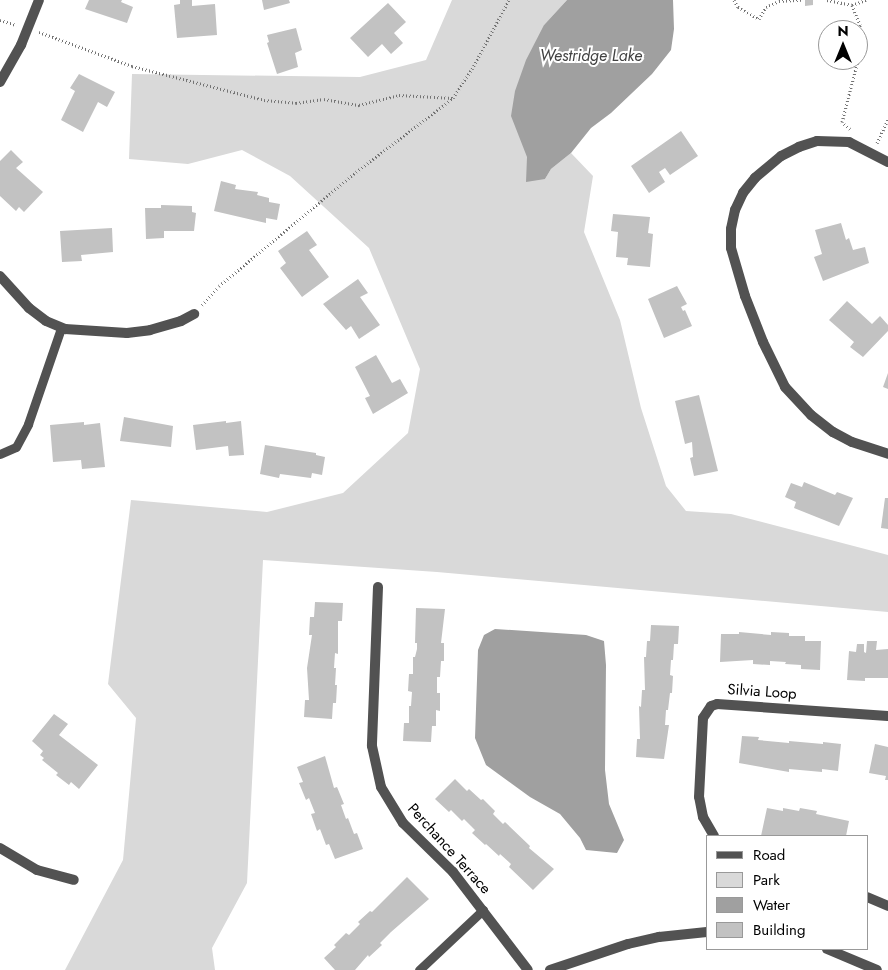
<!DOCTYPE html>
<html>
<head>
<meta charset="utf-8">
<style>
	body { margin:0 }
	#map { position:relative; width:888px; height:970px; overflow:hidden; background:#fff; font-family:Jost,sans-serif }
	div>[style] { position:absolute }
	.green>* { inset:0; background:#d9d9d9 }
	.water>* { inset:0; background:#a0a0a0 }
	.building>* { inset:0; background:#c2c2c2 }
	.path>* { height:3px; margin-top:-1.5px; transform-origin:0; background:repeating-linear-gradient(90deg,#747474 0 1px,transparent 0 3.5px) }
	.lane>* { height:9px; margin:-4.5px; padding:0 4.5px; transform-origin:4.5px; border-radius:4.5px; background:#525252 }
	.street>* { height:10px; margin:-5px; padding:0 5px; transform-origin:5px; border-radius:5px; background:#525252 }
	span { translate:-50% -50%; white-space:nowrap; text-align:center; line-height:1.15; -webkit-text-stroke:4px #fff; paint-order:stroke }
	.street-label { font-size:15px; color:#000 }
	.water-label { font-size:16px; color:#414141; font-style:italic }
	.legend { position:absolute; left:706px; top:835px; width:162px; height:115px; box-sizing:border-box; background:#fff; border:1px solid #999; margin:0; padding:6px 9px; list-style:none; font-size:15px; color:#000 }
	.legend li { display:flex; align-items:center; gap:10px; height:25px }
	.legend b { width:25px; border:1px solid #999 }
	.north { position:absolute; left:818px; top:20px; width:50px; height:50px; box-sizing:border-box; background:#fff; border:1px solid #999; border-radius:50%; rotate:0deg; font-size:14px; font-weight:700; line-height:20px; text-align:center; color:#000 }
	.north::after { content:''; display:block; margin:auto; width:18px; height:22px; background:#000; clip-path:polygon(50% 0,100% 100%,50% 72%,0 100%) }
</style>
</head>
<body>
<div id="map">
	<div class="green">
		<i style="clip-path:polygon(452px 0,567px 0,544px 25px,545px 179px,551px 169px,571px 153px,593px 176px,584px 232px,620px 320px,641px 408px,666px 486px,686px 511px,731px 514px,888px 555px,888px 612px,437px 572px,263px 560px,247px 883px,212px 948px,215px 970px,65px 970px,123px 860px,136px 718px,108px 684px,131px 500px,267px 512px,343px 493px,408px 433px,420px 369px,369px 248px,290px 176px,242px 150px,188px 164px,129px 159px,132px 74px,360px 77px,426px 60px)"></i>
	</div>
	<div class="water">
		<i style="clip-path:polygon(567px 0,673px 0,674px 29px,671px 50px,652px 74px,611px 113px,591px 128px,571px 153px,551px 169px,545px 179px,526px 182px,527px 157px,511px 116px,515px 91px,526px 60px,544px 25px)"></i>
		<i style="clip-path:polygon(495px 629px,586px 635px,604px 641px,606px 665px,605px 770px,609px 804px,624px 840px,617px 853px,586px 850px,580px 838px,560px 814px,530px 797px,486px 765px,475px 738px,478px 650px,484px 635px)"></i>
	</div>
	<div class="building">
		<i style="clip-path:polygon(89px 0,122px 0,121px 2px,133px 7px,127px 23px,85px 9px)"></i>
		<i style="clip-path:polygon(180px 0,192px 0,192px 6px,215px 4px,217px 35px,177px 38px,174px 5px,180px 4px)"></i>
		<i style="clip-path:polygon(262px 0,289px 0,290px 3px,264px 10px)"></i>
		<i style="clip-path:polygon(805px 0,813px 0,813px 5px,805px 6px)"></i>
		<i style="clip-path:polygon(388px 3px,406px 22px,394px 33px,403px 43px,391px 54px,382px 44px,368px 57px,350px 38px)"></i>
		<i style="clip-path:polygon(296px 28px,302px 50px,295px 53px,298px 67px,277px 74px,267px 43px,269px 42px,267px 35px)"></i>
		<i style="clip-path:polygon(79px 74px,115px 92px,107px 107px,98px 102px,83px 132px,61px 120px,75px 91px,70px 88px)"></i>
		<i style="clip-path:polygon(681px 131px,698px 156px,670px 175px,665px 168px,659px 172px,665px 182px,649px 193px,631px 166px)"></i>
		<i style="clip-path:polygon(11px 150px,23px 162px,16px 168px,43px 192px,24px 212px,19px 207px,16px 211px,0 196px,0 161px)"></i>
		<i style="clip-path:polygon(221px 181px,236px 185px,235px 189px,258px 192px,257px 195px,269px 198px,269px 202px,280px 204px,277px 220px,266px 218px,266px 223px,214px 211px)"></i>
		<i style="clip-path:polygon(161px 205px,192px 206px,192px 212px,196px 213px,194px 231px,164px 231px,164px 238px,146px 239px,145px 208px,161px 208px)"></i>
		<i style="clip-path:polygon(613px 214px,650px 217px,648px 233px,653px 234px,650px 267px,627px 265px,628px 258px,616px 257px,618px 232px,611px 231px)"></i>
		<i style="clip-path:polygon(841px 223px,846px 240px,849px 238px,853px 250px,865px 247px,869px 263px,823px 281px,814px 257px,822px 254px,815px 230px)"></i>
		<i style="clip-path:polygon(112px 228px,113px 252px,81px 255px,82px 261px,62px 262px,60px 231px)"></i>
		<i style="clip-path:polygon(307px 231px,317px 245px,309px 250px,329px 277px,302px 297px,280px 268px,286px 263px,278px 251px)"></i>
		<i style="clip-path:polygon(358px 279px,368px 293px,360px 297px,380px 325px,359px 339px,351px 326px,346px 330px,323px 304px)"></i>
		<i style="clip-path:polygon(677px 286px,687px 304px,681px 307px,683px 311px,685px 310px,692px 326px,664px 338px,648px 299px)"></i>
		<i style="clip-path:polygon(847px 301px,872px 324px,880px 316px,888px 325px,888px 331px,863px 357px,850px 347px,854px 342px,829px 320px)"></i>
		<i style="clip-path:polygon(376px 355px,392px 383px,400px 379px,408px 393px,373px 414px,365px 398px,370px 396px,355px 367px)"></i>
		<i style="clip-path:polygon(888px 373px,888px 389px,883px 387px)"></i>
		<i style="clip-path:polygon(699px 395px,718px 471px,694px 476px,690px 458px,693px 457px,692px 442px,685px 444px,675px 401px)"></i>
		<i style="clip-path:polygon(124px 417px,173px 426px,171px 447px,120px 441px)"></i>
		<i style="clip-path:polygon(226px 421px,226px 423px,241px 421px,244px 455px,229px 456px,228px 446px,196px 450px,193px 425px)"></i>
		<i style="clip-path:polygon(84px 422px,84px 425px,100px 423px,105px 467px,82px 469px,81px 460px,53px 462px,50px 425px)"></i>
		<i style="clip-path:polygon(265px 445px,316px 453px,316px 455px,325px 457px,322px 475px,312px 473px,311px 478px,280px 474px,279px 478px,260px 474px)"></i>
		<i style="clip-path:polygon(804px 482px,835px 495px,837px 492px,853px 498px,839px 526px,794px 508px,796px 502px,785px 497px,791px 483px,802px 487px)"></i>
		<i style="clip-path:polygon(885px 498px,888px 498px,888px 529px,881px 528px)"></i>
		<i style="clip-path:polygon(315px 602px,343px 603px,342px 621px,338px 621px,338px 654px,335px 653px,334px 668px,336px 668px,335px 685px,337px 685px,336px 703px,333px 703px,332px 719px,304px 717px,305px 700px,309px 700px,307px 668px,312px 635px,309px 635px,310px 617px,314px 617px)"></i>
		<i style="clip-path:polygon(416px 608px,445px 609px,441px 643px,444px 643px,444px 661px,441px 661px,440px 677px,437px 677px,437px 693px,440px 693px,440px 711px,436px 710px,436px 726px,432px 726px,431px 742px,403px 741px,404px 723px,409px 723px,409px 706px,411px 706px,412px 692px,408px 691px,409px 674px,413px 674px,413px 657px,415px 657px,417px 649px,417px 643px,415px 643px)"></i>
		<i style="clip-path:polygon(651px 625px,679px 626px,678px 644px,674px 644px,673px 660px,671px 660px,670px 675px,673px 676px,672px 693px,670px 693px,668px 710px,666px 710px,665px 725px,669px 725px,664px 759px,636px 757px,637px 739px,640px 739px,639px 706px,641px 707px,642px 690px,645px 690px,644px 657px,646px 657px,647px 641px,650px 641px)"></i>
		<i style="clip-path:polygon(739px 632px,771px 635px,771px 632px,789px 633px,789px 636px,805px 636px,805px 641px,821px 641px,820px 670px,801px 669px,801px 665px,785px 664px,786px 662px,770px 661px,770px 665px,753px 664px,753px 660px,720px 662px,721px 634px,739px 634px)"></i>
		<i style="clip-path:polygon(867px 641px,877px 641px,876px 650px,888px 649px,888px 678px,865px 678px,865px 681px,847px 680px,849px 651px,856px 652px,857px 644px,864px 644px,864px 652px,866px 653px)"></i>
		<i style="clip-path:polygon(54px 714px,68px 724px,59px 735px,98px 765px,79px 789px,71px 782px,69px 785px,56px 775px,58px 773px,42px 760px,44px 758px,40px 755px,43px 751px,32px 741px)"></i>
		<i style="clip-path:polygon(742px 736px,759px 737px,758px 740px,789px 743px,789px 741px,823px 744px,823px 742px,841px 744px,838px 771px,822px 769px,822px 772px,789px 769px,789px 772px,739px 763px)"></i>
		<i style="clip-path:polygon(875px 744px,888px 747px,888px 780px,885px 780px,886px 776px,869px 773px)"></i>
		<i style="clip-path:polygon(325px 756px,334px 788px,337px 787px,344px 804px,341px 805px,346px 819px,348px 818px,354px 834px,357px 833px,363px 849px,335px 859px,329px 844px,326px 845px,320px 829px,317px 831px,311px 814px,315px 813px,309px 798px,306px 800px,299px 783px,303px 782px,297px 767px)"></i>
		<i style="clip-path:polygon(455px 779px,467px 791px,469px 789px,481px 800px,483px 799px,495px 811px,493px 814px,503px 824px,505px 822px,530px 846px,529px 848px,554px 869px,533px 890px,509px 867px,511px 864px,500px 854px,499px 856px,486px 844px,485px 845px,472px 833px,475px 830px,464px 819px,462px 821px,451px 810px,449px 812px,435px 799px)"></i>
		<i style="clip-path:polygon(767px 808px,783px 811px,783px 808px,799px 811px,800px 808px,817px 811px,816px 814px,849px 821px,846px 836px,761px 836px)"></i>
		<i style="clip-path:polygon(407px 877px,429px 899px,391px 932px,380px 943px,382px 945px,369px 957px,368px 955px,355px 970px,335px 970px,324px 958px,336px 947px,334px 945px,346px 933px,349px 935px,360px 924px,358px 922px,370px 911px,372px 912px)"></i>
	</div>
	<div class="path">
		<i style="left:734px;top:0;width:8px;rotate:60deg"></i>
		<i style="left:738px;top:7px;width:24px;rotate:30deg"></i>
		<i style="left:759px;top:19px;width:14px;rotate:-60deg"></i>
		<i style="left:766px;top:7px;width:14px;rotate:-25deg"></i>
		<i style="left:779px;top:1px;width:22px;rotate:-3deg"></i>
		<i style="left:827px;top:0;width:25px;rotate:11deg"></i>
		<i style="left:852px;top:5px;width:15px;rotate:-20deg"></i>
		<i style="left:852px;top:5px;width:22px;rotate:68deg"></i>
		<i style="left:860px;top:25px;width:34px;rotate:93deg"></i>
		<i style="left:0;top:20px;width:17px;rotate:17deg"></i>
		<i style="left:39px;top:32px;width:99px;rotate:20.1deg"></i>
		<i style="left:132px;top:66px;width:136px;rotate:14.4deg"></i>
		<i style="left:264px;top:100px;width:32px;rotate:5deg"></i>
		<i style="left:296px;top:103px;width:28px;rotate:-8deg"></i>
		<i style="left:324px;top:99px;width:36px;rotate:10deg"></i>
		<i style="left:359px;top:105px;width:41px;rotate:-14deg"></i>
		<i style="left:399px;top:95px;width:54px;rotate:3.2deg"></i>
		<i style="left:850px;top:129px;width:11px;rotate:-139deg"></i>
		<i style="left:842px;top:122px;width:64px;rotate:-75.5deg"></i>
		<i style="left:877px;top:143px;width:26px;rotate:-65deg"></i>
		<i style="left:202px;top:305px;width:25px;rotate:-48deg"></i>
		<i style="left:219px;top:286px;width:178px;rotate:-39.8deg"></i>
		<i style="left:356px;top:172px;width:122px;rotate:-37.3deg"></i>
		<i style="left:453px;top:98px;width:35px;rotate:-57deg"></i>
		<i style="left:472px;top:69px;width:78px;rotate:-61.8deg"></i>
	</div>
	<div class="lane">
		<i style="left:0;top:454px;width:17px;rotate:-24deg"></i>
		<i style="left:16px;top:447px;width:26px;rotate:-62deg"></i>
		<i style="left:28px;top:424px;width:102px;rotate:-71deg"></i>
		<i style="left:419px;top:970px;width:88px;rotate:-43.2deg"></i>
	</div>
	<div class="street">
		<i style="left:0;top:82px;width:43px;rotate:-60.4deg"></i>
		<i style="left:21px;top:45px;width:48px;rotate:-68.2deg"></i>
		<i style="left:888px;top:162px;width:44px;rotate:-152.9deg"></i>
		<i style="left:849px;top:142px;width:32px;rotate:-178deg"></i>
		<i style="left:817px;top:141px;width:19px;rotate:162deg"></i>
		<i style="left:799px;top:147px;width:20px;rotate:153deg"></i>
		<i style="left:781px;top:156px;width:34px;rotate:140deg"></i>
		<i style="left:755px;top:178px;width:19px;rotate:129deg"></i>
		<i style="left:743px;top:193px;width:19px;rotate:115deg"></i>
		<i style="left:735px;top:210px;width:19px;rotate:102deg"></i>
		<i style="left:731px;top:229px;width:19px;rotate:90deg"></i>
		<i style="left:731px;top:248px;width:50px;rotate:73.7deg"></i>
		<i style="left:745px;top:296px;width:49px;rotate:68.6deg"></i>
		<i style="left:763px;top:342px;width:50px;rotate:63.9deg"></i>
		<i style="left:785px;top:387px;width:38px;rotate:47deg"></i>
		<i style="left:811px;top:415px;width:28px;rotate:38deg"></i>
		<i style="left:833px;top:432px;width:21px;rotate:28deg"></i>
		<i style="left:852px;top:442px;width:38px;rotate:18deg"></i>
		<i style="left:0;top:276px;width:43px;rotate:47.8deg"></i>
		<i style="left:29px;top:308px;width:21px;rotate:37deg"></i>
		<i style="left:46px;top:321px;width:21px;rotate:23deg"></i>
		<i style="left:65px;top:329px;width:62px;rotate:3.7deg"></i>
		<i style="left:127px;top:333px;width:23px;rotate:-7deg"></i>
		<i style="left:150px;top:330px;width:32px;rotate:-16deg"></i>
		<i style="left:181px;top:321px;width:15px;rotate:-28deg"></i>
		<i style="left:378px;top:587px;width:159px;rotate:92.2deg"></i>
		<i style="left:372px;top:746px;width:42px;rotate:77.6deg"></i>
		<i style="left:381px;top:787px;width:42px;rotate:58.6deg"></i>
		<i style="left:403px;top:823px;width:70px;rotate:44.4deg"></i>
		<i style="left:453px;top:872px;width:123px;rotate:52.6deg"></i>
		<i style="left:714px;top:836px;width:22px;rotate:-120deg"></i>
		<i style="left:703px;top:817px;width:20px;rotate:-101deg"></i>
		<i style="left:699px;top:797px;width:79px;rotate:-87.1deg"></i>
		<i style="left:703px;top:718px;width:14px;rotate:-56deg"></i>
		<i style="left:711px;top:706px;width:6px;rotate:-18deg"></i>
		<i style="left:717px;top:704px;width:171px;rotate:4deg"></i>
		<i style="left:0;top:848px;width:43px;rotate:30.7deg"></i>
		<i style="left:37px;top:870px;width:38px;rotate:15deg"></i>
		<i style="left:867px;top:897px;width:23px;rotate:23deg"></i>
		<i style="left:827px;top:949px;width:54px;rotate:22.8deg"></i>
		<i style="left:550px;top:970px;width:82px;rotate:-18.4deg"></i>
		<i style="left:628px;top:944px;width:32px;rotate:-13deg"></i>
		<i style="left:659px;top:937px;width:48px;rotate:-5.9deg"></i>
	</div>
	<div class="street-label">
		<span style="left:762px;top:692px;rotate:4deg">Silvia Loop</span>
		<span style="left:449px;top:849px;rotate:48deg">Perchance Terrace</span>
	</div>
	<div class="water-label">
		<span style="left:591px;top:56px">Westridge Lake</span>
	</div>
	<ul class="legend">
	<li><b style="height:6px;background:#525252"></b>Road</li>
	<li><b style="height:14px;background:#d9d9d9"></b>Park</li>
	<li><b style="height:14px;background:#a0a0a0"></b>Water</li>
	<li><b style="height:14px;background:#c2c2c2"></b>Building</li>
	</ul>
	<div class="north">N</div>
</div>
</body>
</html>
